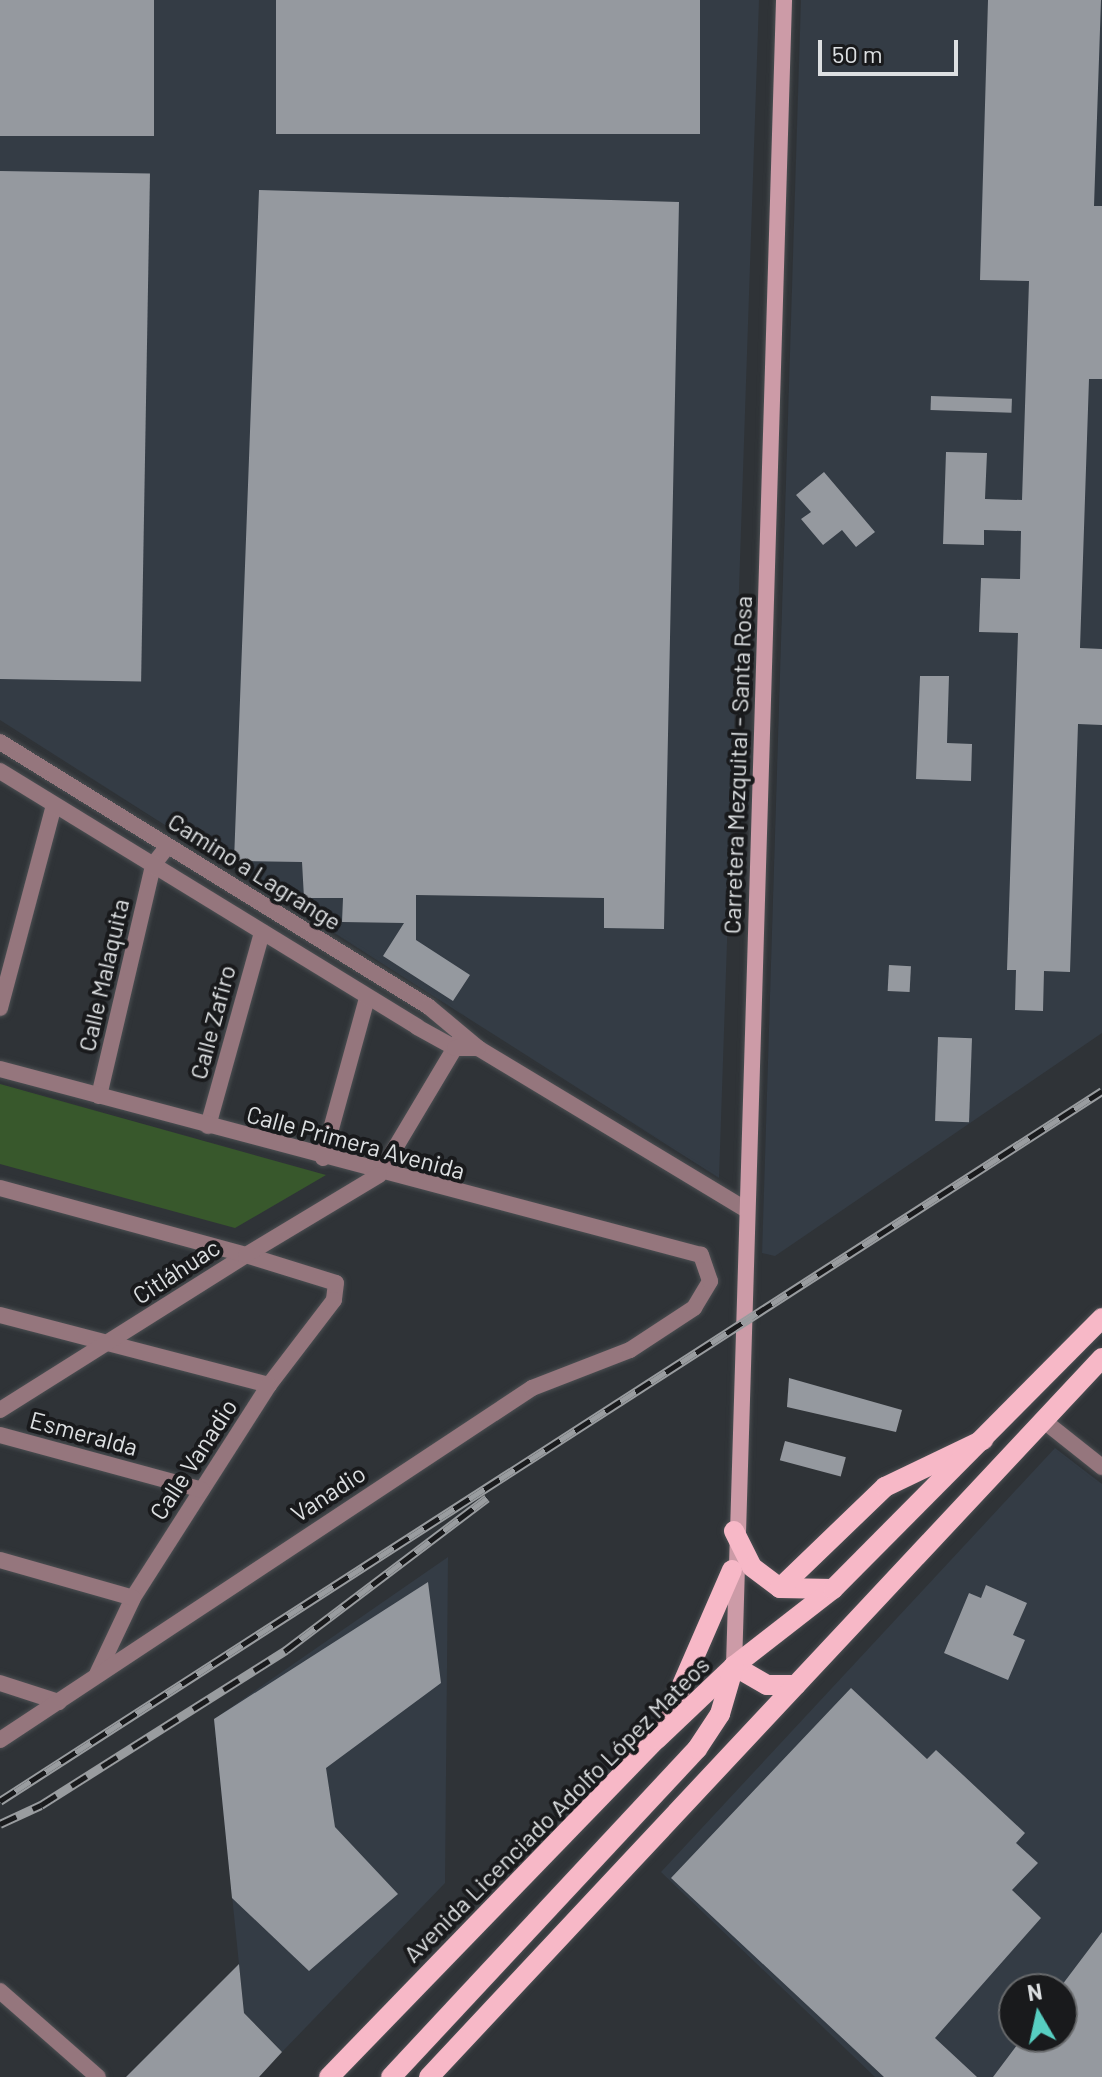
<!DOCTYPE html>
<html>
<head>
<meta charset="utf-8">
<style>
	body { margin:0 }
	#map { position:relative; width:1102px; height:2077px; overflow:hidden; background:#2f3337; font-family:Barlow,sans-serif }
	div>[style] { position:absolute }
	.built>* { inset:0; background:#343c45 }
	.green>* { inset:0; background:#38582c }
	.building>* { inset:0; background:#95999f; transform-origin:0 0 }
	.roads { filter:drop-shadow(0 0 2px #4b4f52) drop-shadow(0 0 2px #4b4f52) }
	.minor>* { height:16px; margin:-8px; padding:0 8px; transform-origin:8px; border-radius:8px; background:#95767d }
	.tertiary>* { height:16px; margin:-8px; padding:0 8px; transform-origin:8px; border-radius:8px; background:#95767d }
	.secondary>* { height:16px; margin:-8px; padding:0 8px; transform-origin:8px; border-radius:8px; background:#cc9ba7 }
	.primary>* { height:20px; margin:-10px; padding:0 10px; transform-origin:10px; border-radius:10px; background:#f7b8c7 }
	.rail>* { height:9px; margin-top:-4.5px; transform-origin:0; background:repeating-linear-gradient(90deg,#191a1c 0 18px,#999c9f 0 36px); box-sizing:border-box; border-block:2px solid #999c9f }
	span { translate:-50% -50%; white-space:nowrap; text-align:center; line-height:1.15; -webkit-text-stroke:8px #191a1c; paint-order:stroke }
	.street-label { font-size:24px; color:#dde0e2 }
	.north { position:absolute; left:998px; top:1973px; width:80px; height:80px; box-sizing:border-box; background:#191a1c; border:2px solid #67696b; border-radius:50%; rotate:351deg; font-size:22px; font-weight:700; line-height:32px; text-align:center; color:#dde0e2 }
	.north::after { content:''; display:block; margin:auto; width:28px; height:36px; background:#57cec1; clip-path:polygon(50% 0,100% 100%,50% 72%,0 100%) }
	.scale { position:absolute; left:818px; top:40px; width:140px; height:36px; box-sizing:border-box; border:4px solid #dde0e2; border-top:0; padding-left:10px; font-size:24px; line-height:28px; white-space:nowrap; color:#dde0e2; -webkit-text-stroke:6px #191a1c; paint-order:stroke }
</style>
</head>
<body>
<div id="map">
	<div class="built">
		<i style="clip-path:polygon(0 0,759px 0,719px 1178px,0 720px)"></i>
		<i style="clip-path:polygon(801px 0,1102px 0,1102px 1033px,775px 1256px,762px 1253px)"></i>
		<i style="clip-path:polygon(evenodd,1055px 1448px,1102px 1484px,1102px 2077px,875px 2077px,661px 1872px,1055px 1448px,1014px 1989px,1062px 1989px,1062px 2037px,1014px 2037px,1014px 1989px)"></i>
		<i style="clip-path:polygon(448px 1557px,445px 1883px,282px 2052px,244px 2013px,214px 1719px)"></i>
	</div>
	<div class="green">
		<i style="clip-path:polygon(0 1084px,326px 1175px,235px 1228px,0 1164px)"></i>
	</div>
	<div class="building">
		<i style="left:0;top:0;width:154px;height:136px"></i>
		<i style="left:276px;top:0;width:424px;height:134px"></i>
		<i style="clip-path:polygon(988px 0,1101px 0,1094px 206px,1102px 206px,1102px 379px,1089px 379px,1080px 648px,1102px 649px,1102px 725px,1078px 724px,1070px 972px,1044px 971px,1043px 1011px,1015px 1010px,1016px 970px,1007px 970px,1018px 633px,979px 632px,981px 578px,1020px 579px,1021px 531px,984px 530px,984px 545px,943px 544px,946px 452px,987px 453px,985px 499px,1022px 500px,1029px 281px,980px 280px)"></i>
		<i style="left:0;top:171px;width:150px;height:508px;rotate:1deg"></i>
		<i style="clip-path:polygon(259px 190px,679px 202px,664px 929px,604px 928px,604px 898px,416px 895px,416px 940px,470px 975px,453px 1001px,383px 956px,404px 923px,342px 922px,343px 898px,304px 898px,302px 862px,234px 861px)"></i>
		<i style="left:931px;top:396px;width:81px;height:14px;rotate:2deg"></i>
		<i style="clip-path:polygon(824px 472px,875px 532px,856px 547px,842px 530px,823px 545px,801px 519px,811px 512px,796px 495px)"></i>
		<i style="clip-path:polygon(920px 676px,949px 676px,947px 743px,972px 744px,971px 781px,916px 779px)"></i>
		<i style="left:889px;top:965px;width:22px;height:26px;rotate:3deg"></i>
		<i style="left:938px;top:1037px;width:34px;height:84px;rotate:2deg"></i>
		<i style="clip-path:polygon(789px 1378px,902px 1410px,896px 1432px,787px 1407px)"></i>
		<i style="left:785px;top:1441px;width:63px;height:20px;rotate:15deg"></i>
		<i style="clip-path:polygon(428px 1582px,441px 1683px,326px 1768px,335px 1827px,398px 1894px,309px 1971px,232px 1898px,214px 1719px)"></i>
		<i style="clip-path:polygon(986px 1585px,1027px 1603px,1013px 1635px,1025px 1640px,1008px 1680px,944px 1653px,969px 1593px,981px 1598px)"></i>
		<i style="clip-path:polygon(851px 1688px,927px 1759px,936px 1750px,963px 1775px,1025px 1833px,1016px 1843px,1038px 1863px,1012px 1890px,1041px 1918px,935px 2038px,977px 2077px,884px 2077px,671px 1878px)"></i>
		<i style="clip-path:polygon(1102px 1932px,1102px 2077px,993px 2077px,1023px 2037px,1062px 2037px,1062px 1985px)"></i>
		<i style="clip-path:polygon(239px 1964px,244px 2013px,282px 2052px,259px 2077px,126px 2077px)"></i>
	</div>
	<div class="roads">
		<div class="minor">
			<i style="left:0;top:1008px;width:210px;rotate:-75.1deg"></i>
			<i style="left:99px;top:1096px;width:237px;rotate:-76.8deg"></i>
			<i style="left:153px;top:865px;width:24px;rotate:-52deg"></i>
			<i style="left:208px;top:1126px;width:201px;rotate:-74.4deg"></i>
			<i style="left:323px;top:1158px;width:166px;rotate:-74.6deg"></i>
			<i style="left:379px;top:1175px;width:158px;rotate:-59.2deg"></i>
			<i style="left:0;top:1315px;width:278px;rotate:14.6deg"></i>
			<i style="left:0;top:1410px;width:291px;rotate:-32.2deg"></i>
			<i style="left:246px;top:1255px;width:94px;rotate:17.3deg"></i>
			<i style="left:336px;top:1283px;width:17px;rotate:97deg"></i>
			<i style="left:334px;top:1300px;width:107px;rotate:127.4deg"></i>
			<i style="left:269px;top:1385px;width:253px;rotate:122.6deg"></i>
			<i style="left:133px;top:1598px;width:84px;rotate:115.3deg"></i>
			<i style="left:1044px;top:1421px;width:74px;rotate:38.4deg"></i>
			<i style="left:0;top:1435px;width:209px;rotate:15.2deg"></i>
			<i style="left:0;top:1560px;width:138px;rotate:15.9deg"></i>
			<i style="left:0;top:1683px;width:62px;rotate:17.9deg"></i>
			<i style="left:0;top:1740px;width:638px;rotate:-33.49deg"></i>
			<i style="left:532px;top:1388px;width:105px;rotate:-21.2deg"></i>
			<i style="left:630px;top:1350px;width:77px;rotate:-33.3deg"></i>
			<i style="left:694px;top:1308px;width:31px;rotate:-59deg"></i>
			<i style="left:710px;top:1281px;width:28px;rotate:-109deg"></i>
			<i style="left:0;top:1991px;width:130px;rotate:41.3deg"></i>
		</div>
		<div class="tertiary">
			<i style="left:0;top:742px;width:504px;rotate:31.7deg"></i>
			<i style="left:429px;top:1007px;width:64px;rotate:39.9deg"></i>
			<i style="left:478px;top:1048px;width:314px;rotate:31.1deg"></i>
			<i style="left:0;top:771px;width:489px;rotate:31.5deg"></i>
			<i style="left:417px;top:1027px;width:43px;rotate:28.9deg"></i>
			<i style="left:455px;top:1048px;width:23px"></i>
			<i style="left:0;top:1069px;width:725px;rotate:14.86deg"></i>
			<i style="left:0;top:1188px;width:255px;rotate:15.2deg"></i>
			<i style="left:246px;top:1255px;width:155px;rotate:-31deg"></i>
		</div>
		<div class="secondary">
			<i style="left:734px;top:1666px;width:1667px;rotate:-88.28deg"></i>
		</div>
		<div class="primary">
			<i style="left:734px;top:1531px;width:40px;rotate:63.4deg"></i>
			<i style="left:752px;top:1567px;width:35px;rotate:37deg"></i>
			<i style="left:780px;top:1588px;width:53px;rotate:1.1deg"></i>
			<i style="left:780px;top:1588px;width:146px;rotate:-43.9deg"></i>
			<i style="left:885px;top:1487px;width:109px;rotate:-25.6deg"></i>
			<i style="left:734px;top:1666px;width:38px;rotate:30deg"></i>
			<i style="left:767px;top:1685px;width:29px"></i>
			<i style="left:665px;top:1724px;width:168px;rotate:-66.5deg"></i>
			<i style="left:329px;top:2077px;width:471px;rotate:-45.9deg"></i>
			<i style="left:657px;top:1739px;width:106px;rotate:-43.5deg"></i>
			<i style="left:734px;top:1666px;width:125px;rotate:-37.9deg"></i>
			<i style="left:833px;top:1589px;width:382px;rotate:-45.2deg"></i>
			<i style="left:391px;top:2077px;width:449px;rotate:-47deg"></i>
			<i style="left:697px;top:1749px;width:42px;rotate:-56.7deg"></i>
			<i style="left:720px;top:1714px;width:50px;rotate:-73.7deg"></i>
			<i style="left:429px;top:2077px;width:985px;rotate:-46.89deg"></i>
		</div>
	</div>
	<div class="rail">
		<i style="left:0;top:1801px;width:1311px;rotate:-32.79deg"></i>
		<i style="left:0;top:1824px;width:45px;rotate:-24.9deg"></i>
		<i style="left:41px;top:1805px;width:290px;rotate:-32.3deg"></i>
		<i style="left:286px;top:1650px;width:252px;rotate:-37.1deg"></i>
	</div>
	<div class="street-label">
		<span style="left:737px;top:765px;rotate:-88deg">Carretera Mezquital - Santa Rosa</span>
		<span style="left:255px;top:871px;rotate:32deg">Camino a Lagrange</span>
		<span style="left:103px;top:975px;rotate:-77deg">Calle Malaquita</span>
		<span style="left:212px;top:1022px;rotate:-75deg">Calle Zafiro</span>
		<span style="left:356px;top:1142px;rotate:15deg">Calle Primera Avenida</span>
		<span style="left:176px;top:1271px;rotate:-33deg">Citláhuac</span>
		<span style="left:84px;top:1433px;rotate:15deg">Esmeralda</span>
		<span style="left:193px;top:1459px;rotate:-57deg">Calle Vanadio</span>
		<span style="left:328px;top:1493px;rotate:-33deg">Vanadio</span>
		<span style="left:556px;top:1809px;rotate:-45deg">Avenida Licenciado Adolfo López Mateos</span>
	</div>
	<div class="north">N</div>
	<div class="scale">50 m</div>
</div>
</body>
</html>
